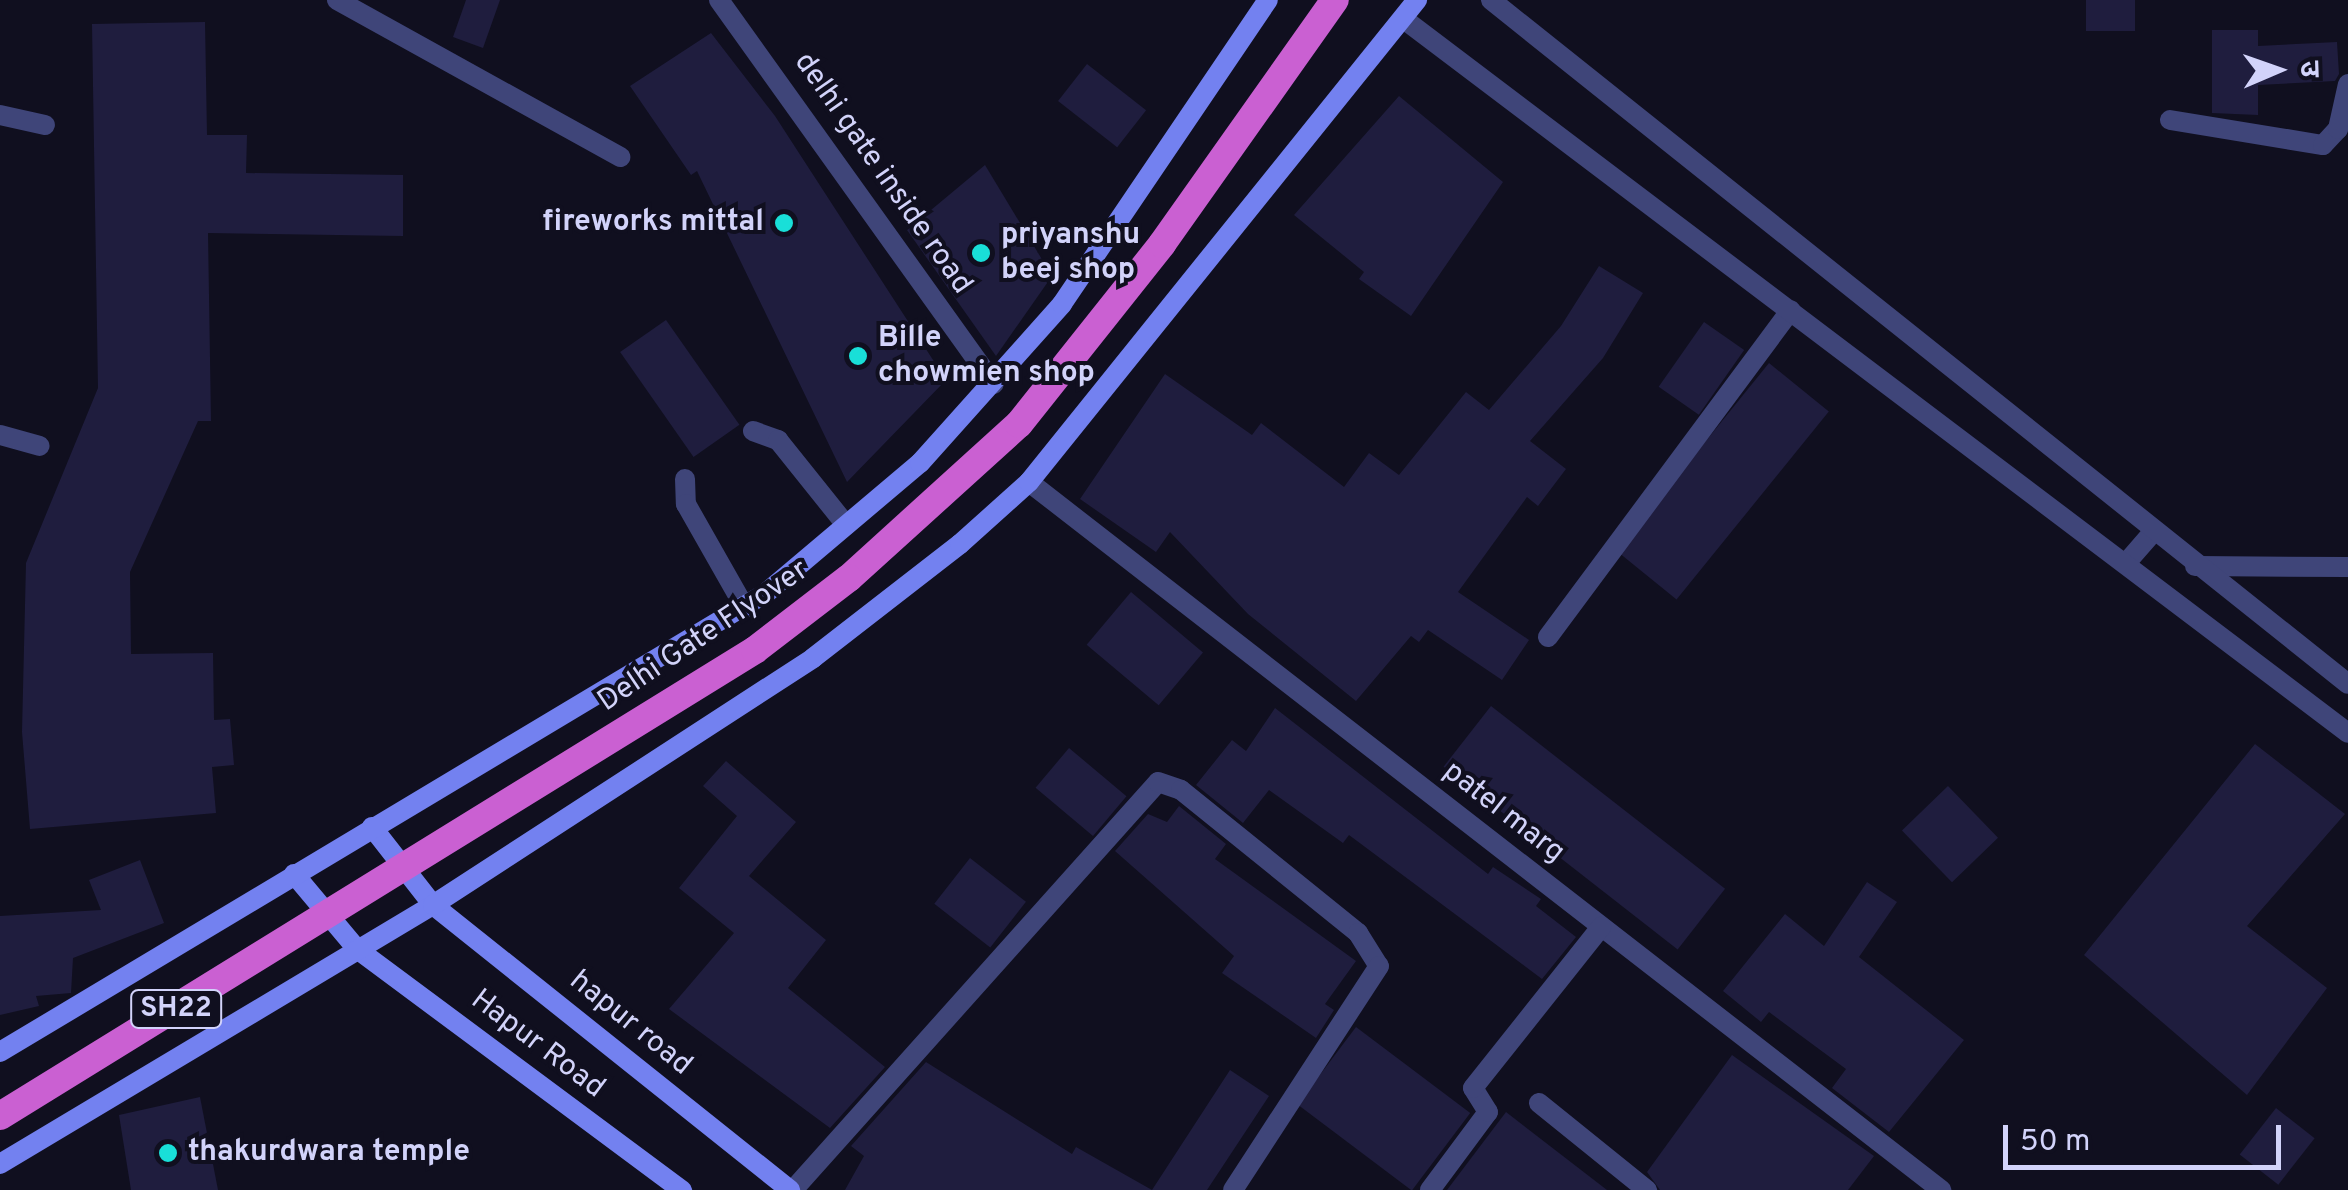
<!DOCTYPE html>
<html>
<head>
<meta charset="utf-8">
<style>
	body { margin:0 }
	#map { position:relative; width:2348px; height:1190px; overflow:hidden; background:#100f1f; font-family:Overpass,"Noto Sans Devanagari",sans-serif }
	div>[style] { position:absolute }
	.building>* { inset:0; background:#1f1d3e; transform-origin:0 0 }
	.service>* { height:20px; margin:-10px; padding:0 10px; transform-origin:10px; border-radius:10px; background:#3f4579 }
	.minor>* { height:20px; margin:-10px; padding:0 10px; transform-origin:10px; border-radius:10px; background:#3f4579 }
	.tertiary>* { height:20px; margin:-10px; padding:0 10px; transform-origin:10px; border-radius:10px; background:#3f4579 }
	.secondary>* { height:20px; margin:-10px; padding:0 10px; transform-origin:10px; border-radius:10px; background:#7381f0 }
	.trunk>* { height:28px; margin:-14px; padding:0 14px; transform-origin:14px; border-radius:14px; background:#ca60d2 }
	.trunk-bridge>* { height:28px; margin:-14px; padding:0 14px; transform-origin:14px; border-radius:14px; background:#ca60d2 }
	.dots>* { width:28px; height:28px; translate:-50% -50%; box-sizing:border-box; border:5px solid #100f1f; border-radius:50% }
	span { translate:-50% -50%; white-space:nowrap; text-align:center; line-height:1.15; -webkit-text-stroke:8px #100f1f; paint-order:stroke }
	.shield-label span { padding:2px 8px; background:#100f1f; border:2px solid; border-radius:8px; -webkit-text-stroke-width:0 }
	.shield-label { font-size:28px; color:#d2d3fa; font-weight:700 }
	.street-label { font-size:30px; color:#d2d3fa }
	.poi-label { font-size:30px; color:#d2d3fa; font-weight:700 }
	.right { translate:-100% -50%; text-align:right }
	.left { translate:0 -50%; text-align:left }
	.north { position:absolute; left:2228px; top:20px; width:100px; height:100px; -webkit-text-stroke:8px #100f1f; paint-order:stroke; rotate:88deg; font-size:28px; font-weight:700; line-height:40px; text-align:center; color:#d2d3fa }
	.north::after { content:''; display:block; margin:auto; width:35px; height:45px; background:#d2d3fa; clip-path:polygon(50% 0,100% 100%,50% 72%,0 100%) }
	.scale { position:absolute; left:2003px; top:1125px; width:278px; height:45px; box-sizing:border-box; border:5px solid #d2d3fa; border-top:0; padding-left:12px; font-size:30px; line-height:35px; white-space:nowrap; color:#d2d3fa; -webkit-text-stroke:8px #100f1f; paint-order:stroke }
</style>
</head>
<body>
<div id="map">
	<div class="building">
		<i style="clip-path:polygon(466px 0,500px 0,483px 48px,453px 37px)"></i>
		<i style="left:2086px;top:0;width:49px;height:31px"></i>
		<i style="clip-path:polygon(205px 22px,207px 135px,247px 135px,246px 173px,403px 175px,403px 236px,208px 233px,211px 421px,198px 421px,130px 572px,131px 654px,213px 653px,214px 720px,230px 719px,234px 765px,212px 767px,216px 813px,30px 829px,22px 732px,26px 563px,98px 388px,92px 24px)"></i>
		<i style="clip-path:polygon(2212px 30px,2258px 30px,2258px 46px,2337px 42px,2339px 74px,2335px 81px,2258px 85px,2258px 115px,2212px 113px)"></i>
		<i style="clip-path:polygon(711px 33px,775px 116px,946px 380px,847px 482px,697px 171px,691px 175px,630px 86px)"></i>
		<i style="left:1087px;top:64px;width:75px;height:47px;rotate:38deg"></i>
		<i style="clip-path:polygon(1399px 96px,1503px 182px,1411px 316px,1359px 279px,1364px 272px,1294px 215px)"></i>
		<i style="clip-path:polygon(985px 165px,1052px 276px,996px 356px,907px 230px)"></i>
		<i style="clip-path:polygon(1599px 266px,1643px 293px,1603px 358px,1530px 441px,1566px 469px,1538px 506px,1527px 497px,1458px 592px,1529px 640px,1502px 680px,1428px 630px,1419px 642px,1411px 636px,1356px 701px,1248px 614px,1170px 532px,1156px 552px,1080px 499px,1165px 374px,1252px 435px,1261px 423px,1344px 487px,1369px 453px,1399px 475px,1466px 392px,1489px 410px,1561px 326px)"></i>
		<i style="left:666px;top:320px;width:128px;height:56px;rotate:55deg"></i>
		<i style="left:1704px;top:322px;width:49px;height:79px;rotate:35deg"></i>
		<i style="left:1769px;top:363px;width:77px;height:242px;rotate:39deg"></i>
		<i style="left:1131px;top:592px;width:94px;height:69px;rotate:40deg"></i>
		<i style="left:1491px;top:706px;width:297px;height:77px;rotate:38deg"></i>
		<i style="clip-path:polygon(1275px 708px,1488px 874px,1493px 867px,1541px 899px,1536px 906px,1576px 937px,1542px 979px,1349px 835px,1343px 843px,1269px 790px,1243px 823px,1196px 785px,1232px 740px,1246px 751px)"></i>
		<i style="clip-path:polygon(2255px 744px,2345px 814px,2247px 926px,2327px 988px,2247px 1095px,2084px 955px)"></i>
		<i style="left:1069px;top:748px;width:75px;height:52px;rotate:40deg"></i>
		<i style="clip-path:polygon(726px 761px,796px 822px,749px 876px,826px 940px,788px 988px,885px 1067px,830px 1128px,669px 1009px,734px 933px,679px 888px,737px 816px,703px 786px)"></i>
		<i style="left:1948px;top:786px;width:72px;height:64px;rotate:46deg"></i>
		<i style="clip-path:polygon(1179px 806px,1226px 844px,1215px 859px,1356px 961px,1325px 1004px,1334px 1010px,1316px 1038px,1222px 973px,1234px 956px,1115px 851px,1148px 814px,1167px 822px)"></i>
		<i style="left:970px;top:858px;width:71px;height:58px;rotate:38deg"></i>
		<i style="clip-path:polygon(140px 860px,164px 923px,73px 958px,71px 993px,36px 996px,39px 1006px,0 1015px,0 916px,101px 910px,89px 880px)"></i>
		<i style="clip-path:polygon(1867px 882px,1897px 902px,1859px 957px,1964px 1040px,1889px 1132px,1832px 1088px,1846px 1069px,1769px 1012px,1761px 1022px,1723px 991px,1785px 914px,1824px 946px)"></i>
		<i style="left:1356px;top:1027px;width:143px;height:97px;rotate:37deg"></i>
		<i style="clip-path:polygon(1732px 1055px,1874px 1156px,1848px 1190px,1660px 1190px,1647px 1172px)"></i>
		<i style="clip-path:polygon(926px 1062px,1072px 1154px,1076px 1147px,1152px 1190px,1230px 1070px,1269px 1096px,1207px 1190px,845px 1190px,864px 1156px,851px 1146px)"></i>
		<i style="clip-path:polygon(200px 1097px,218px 1190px,131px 1190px,119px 1115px)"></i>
		<i style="left:2276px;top:1108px;width:49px;height:59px;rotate:38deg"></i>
		<i style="clip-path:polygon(1506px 1112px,1607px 1190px,1447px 1190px)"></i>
	</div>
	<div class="service">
		<i style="left:753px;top:431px;width:27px;rotate:20deg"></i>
		<i style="left:778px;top:440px;width:109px;rotate:51.3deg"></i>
		<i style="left:685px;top:479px;width:25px;rotate:88deg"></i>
		<i style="left:686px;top:504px;width:120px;rotate:60.4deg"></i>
		<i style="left:1548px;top:637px;width:407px;rotate:-53.4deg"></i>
		<i style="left:793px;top:1190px;width:547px;rotate:-48.18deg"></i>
		<i style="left:1158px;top:782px;width:24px;rotate:19deg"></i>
		<i style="left:1181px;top:790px;width:228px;rotate:38.9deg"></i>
		<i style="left:1358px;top:933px;width:39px;rotate:58deg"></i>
		<i style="left:1379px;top:966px;width:267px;rotate:123.1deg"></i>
	</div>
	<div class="minor">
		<i style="left:337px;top:0;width:324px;rotate:29deg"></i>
		<i style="left:719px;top:0;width:472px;rotate:54.4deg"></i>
		<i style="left:0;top:115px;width:46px;rotate:12.5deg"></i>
		<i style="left:2170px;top:120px;width:155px;rotate:9.3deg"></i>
		<i style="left:2323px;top:145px;width:22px;rotate:-47deg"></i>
		<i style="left:2338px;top:129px;width:46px;rotate:-77.5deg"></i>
		<i style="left:0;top:435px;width:41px;rotate:15.4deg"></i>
		<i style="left:1029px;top:482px;width:1155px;rotate:37.82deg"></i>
		<i style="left:2127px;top:562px;width:37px;rotate:-49deg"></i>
		<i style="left:2195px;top:566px;width:153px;rotate:0.4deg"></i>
		<i style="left:1539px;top:1103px;width:139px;rotate:38.9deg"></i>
		<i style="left:1430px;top:1190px;width:97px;rotate:-53.4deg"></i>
		<i style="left:1488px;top:1112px;width:28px;rotate:-122deg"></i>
		<i style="left:1473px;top:1088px;width:206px;rotate:-51.5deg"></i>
	</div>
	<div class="tertiary">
		<i style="left:1491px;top:0;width:1096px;rotate:38.59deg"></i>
		<i style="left:1405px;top:20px;width:1182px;rotate:37.09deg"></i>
	</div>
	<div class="secondary">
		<i style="left:372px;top:827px;width:99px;rotate:52deg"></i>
		<i style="left:433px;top:905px;width:457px;rotate:38.6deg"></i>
		<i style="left:294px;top:874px;width:98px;rotate:50deg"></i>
		<i style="left:357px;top:949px;width:405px;rotate:36.6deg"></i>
		<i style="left:0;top:1052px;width:893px;rotate:-30.93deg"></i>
		<i style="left:766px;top:593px;width:202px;rotate:-40.2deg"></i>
		<i style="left:920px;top:463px;width:213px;rotate:-48.2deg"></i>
		<i style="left:1062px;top:304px;width:367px;rotate:-55.9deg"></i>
		<i style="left:0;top:1164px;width:505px;rotate:-30.89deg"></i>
		<i style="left:433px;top:905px;width:453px;rotate:-33deg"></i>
		<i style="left:813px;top:658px;width:186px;rotate:-37.8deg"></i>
		<i style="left:960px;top:544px;width:93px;rotate:-41.9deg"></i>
		<i style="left:1029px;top:482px;width:619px;rotate:-51.17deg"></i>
	</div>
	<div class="trunk">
		<i style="left:849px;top:578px;width:229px;rotate:-42.2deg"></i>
		<i style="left:1019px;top:424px;width:230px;rotate:-51.5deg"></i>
		<i style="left:1162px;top:244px;width:299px;rotate:-54.7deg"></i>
	</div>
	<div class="trunk-bridge">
		<i style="left:0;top:1116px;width:887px;rotate:-31.68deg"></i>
		<i style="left:755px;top:650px;width:118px;rotate:-37.5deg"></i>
	</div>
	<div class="dots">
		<i style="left:784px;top:223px;background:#19dfd8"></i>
		<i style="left:981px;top:253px;background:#19dfd8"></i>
		<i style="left:858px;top:356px;background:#19dfd8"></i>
		<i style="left:168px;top:1153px;background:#19dfd8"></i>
	</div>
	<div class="shield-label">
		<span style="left:176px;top:1009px">SH22</span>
	</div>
	<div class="street-label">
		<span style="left:882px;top:174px;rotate:55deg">delhi gate inside road</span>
		<span style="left:704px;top:637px;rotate:-34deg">Delhi Gate Flyover</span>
		<span style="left:1503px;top:813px;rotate:38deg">patel marg</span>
		<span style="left:630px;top:1024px;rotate:39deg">hapur road</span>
		<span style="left:537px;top:1045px;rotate:37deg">Hapur Road</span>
	</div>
	<div class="poi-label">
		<span class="right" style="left:764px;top:223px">fireworks mittal</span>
		<span class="left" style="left:1001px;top:253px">priyanshu<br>beej shop</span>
		<span class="left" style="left:878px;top:356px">Bille<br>chowmien shop</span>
		<span class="left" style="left:188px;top:1153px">thakurdwara temple</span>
	</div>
	<div class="north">उ</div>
	<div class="scale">50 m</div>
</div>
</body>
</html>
